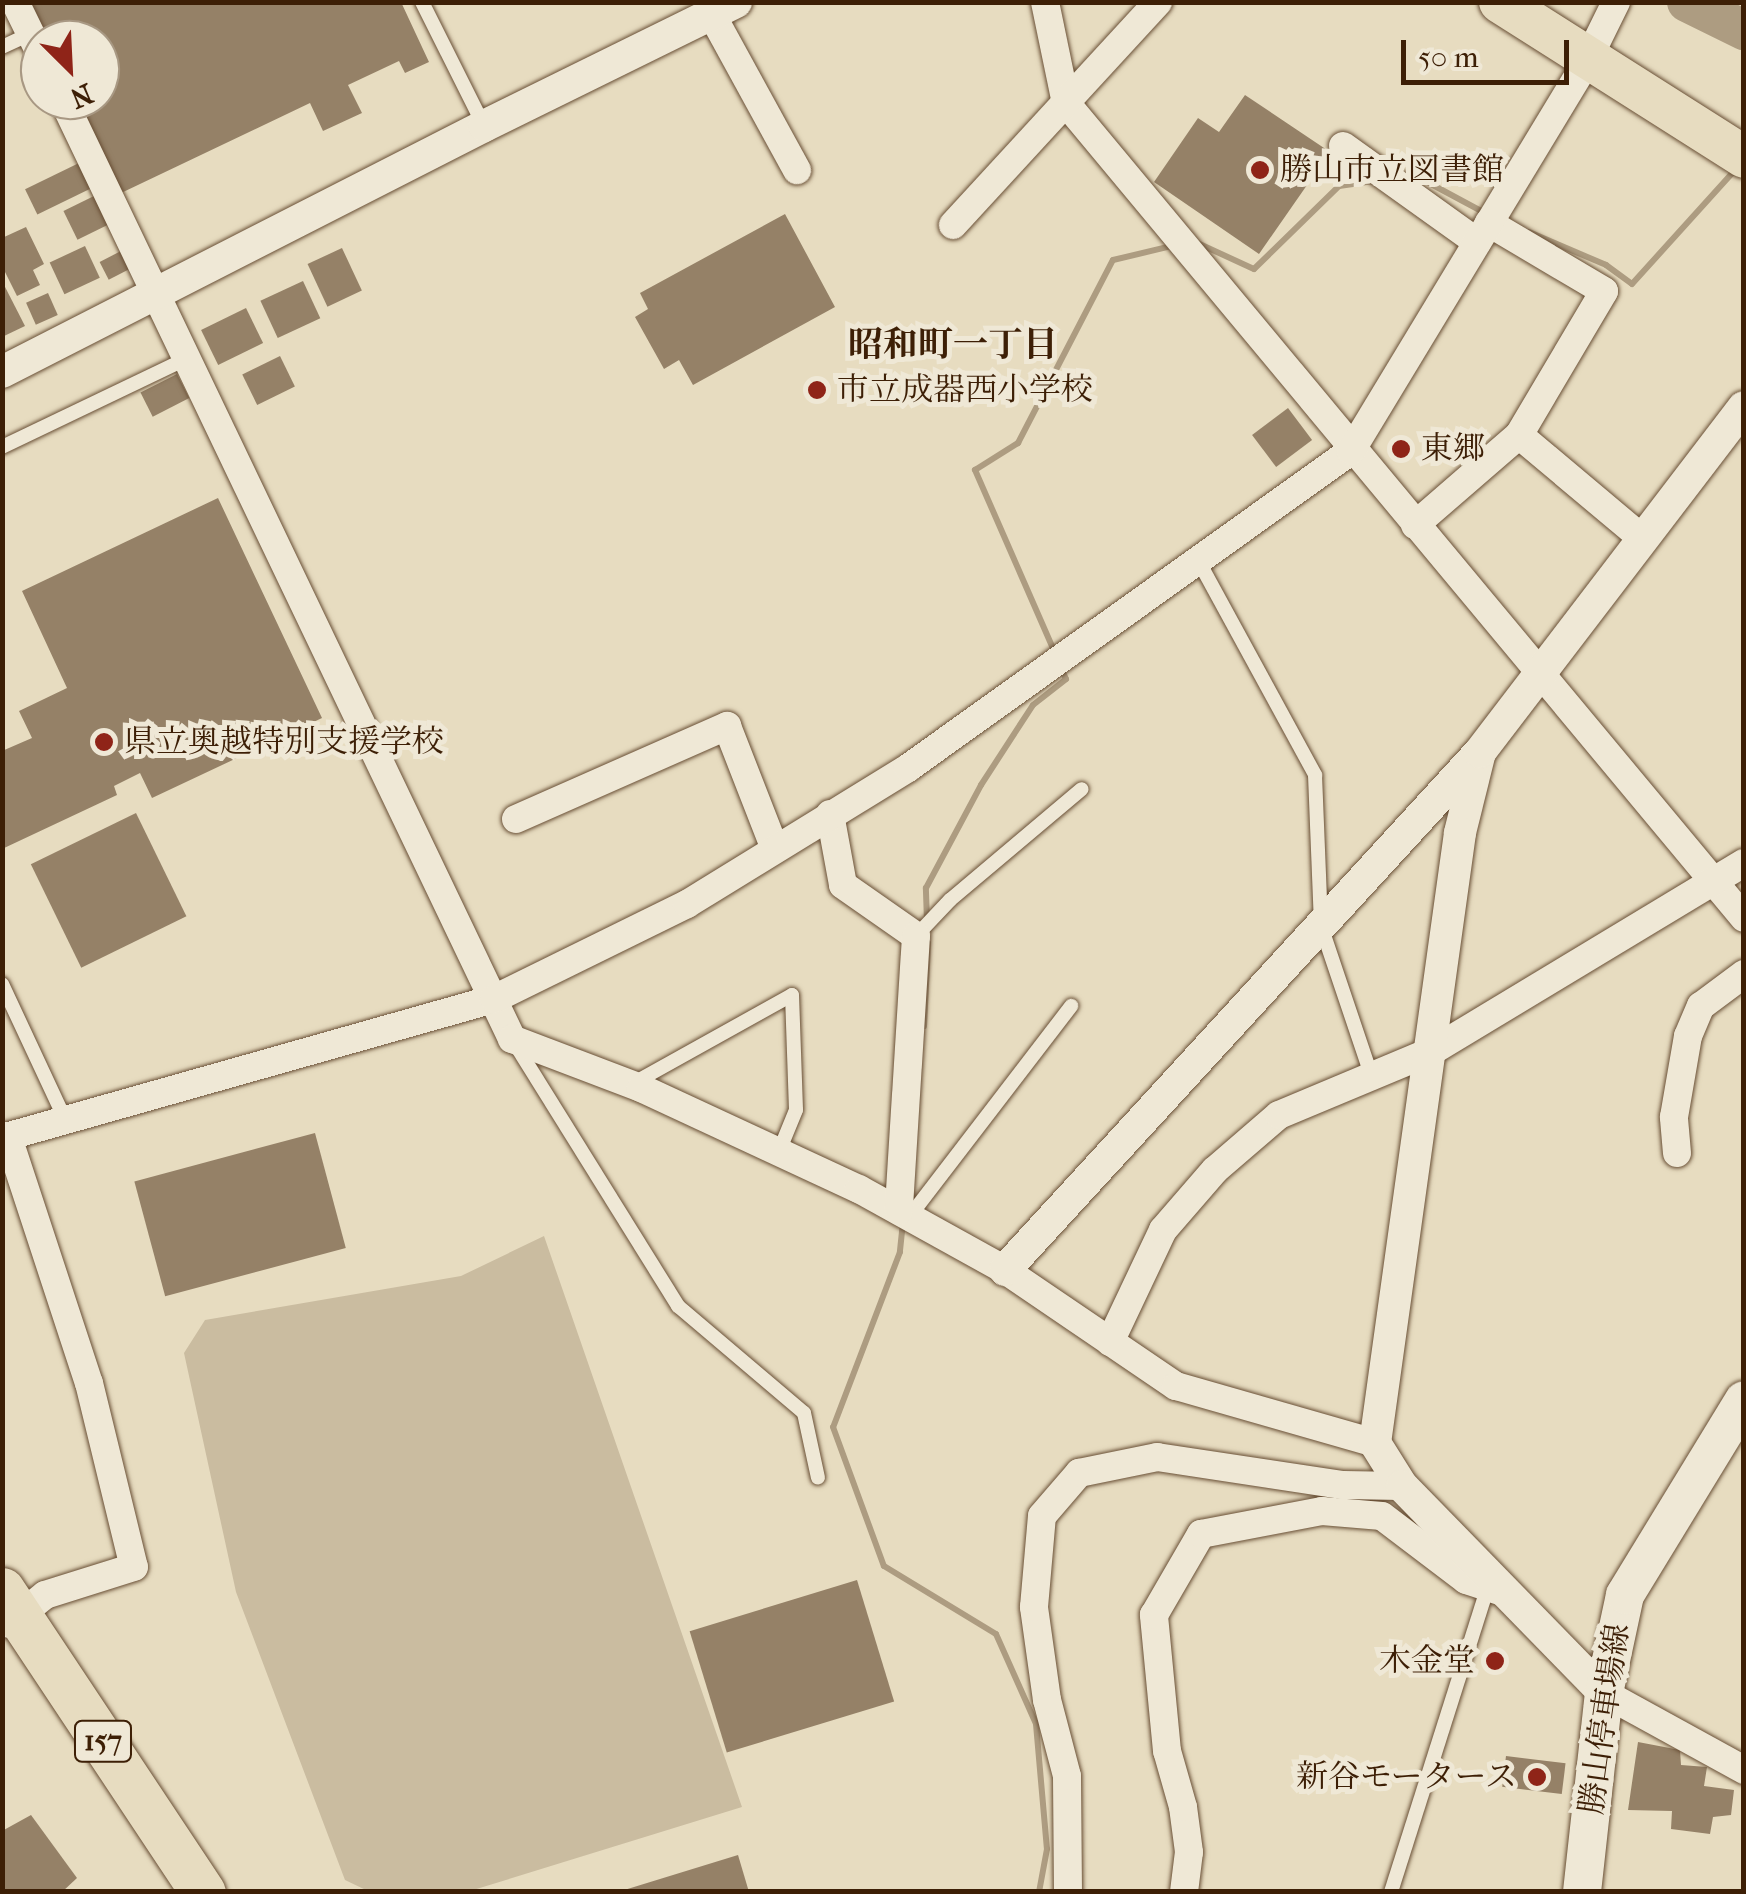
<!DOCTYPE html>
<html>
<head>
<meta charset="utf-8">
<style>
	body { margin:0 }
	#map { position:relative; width:1746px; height:1894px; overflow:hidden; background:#e7dcc0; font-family:"IM FELL French Canon","Noto Serif JP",serif }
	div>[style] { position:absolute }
	.green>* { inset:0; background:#cabca0 }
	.stream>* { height:6px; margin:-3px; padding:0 3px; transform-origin:3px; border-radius:3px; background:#ad9c81 }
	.river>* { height:40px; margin:-20px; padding:0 20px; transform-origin:20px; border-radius:20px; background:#ad9c81 }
	.building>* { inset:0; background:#958167; transform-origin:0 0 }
	.roads { filter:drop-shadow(0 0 2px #684e34) drop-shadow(0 0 2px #684e34) }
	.service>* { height:14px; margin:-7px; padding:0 7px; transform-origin:7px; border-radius:7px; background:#efe8d6 }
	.minor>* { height:28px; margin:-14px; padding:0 14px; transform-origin:14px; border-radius:14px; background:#efe8d6 }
	.tertiary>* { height:32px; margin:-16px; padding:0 16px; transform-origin:16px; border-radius:16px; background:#efe8d6 }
	.secondary>* { height:38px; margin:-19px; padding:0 19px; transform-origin:19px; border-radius:19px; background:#efe8d6 }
	.primary>* { height:42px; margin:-21px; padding:0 21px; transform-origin:21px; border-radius:21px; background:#e7dcc0 }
	.trunk>* { height:45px; margin:-22.5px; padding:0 22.5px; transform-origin:22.5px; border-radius:22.5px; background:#e7dcc0 }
	.dots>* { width:28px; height:28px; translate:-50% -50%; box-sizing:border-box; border:5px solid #efe8d6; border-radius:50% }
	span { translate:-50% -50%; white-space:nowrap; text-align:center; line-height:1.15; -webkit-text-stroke:10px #efe8d6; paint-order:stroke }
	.shield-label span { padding:2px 8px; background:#efe8d6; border:2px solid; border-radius:8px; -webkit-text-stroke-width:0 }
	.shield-label { font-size:30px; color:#3d1f06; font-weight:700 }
	.poi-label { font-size:32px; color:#3d1f06 }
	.left { translate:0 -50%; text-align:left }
	.right { translate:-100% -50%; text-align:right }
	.street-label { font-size:32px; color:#3d1f06 }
	.neighbourhood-label { font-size:35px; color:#3d1f06; font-weight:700 }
	.frame { position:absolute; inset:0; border:5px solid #3d1f06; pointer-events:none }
	.north { position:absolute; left:20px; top:20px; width:100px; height:100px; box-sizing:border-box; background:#efe8d6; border:2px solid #a89883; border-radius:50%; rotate:156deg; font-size:28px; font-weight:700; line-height:40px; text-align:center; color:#3d1f06 }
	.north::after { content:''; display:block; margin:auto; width:35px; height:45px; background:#8f2418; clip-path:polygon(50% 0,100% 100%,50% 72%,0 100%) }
	.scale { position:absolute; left:1401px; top:40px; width:168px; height:45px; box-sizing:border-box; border:5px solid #3d1f06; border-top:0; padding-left:12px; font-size:30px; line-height:35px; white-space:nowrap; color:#3d1f06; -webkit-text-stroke:8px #efe8d6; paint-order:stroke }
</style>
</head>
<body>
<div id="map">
	<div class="green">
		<i style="clip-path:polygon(544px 1236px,742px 1807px,470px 1891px,368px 1891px,345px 1880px,236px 1592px,184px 1353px,205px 1320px,461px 1276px)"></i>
	</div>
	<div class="stream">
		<i style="left:1402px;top:178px;width:14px;rotate:-8deg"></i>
		<i style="left:1416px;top:176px;width:78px;rotate:28.2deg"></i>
		<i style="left:1529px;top:232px;width:84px;rotate:23.2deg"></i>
		<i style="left:1606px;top:265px;width:32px;rotate:36deg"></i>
		<i style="left:1632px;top:284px;width:155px;rotate:-47.9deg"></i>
		<i style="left:1193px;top:241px;width:67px;rotate:24.7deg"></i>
		<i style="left:1254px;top:269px;width:119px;rotate:-44.3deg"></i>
		<i style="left:1339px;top:186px;width:35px;rotate:-8deg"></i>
		<i style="left:1055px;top:653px;width:200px;rotate:-113.6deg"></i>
		<i style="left:975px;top:470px;width:51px;rotate:-32.1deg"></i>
		<i style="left:1018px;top:443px;width:206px;rotate:-62.6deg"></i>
		<i style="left:1113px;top:260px;width:65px;rotate:-13.4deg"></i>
		<i style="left:927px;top:921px;width:33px;rotate:-92deg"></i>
		<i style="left:926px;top:888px;width:117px;rotate:-61.9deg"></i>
		<i style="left:981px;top:785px;width:95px;rotate:-57deg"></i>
		<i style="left:1033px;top:705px;width:42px;rotate:-38.2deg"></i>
		<i style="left:1066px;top:679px;width:10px;rotate:-114deg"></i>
		<i style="left:924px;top:1026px;width:83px;rotate:-87.2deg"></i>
		<i style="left:903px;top:1222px;width:30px;rotate:96deg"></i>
		<i style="left:900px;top:1252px;width:187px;rotate:110.9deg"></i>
		<i style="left:833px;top:1427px;width:148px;rotate:69.9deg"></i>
		<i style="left:884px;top:1566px;width:131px;rotate:31.3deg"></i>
		<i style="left:996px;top:1634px;width:98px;rotate:66deg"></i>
		<i style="left:1036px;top:1724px;width:125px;rotate:85deg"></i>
		<i style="left:1047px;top:1849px;width:44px;rotate:100.5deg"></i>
	</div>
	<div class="river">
		<i style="left:1687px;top:2px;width:64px;rotate:26.2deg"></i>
	</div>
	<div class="building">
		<i style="clip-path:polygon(29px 2px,401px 2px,429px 62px,405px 73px,399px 61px,348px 85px,362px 113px,323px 131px,310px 103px,119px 194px,75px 100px,100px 100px,100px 40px,46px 40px)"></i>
		<i style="clip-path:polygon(1245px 95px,1330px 152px,1259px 254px,1154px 182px,1198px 118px,1219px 132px)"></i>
		<i style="left:79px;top:163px;width:28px;height:60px;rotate:64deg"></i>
		<i style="left:94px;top:196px;width:32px;height:34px;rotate:64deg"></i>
		<i style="clip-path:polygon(785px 214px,835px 307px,693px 385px,679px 360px,664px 369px,635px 317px,648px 309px,640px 293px)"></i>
		<i style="clip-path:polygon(26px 227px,44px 264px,33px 270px,40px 285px,17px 296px,2px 266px,2px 238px)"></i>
		<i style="left:85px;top:246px;width:35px;height:39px;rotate:65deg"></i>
		<i style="left:342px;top:248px;width:47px;height:38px;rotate:65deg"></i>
		<i style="left:121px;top:251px;width:20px;height:24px;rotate:63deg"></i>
		<i style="clip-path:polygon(2px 281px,25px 326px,2px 337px)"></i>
		<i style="left:303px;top:281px;width:41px;height:47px;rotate:65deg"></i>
		<i style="left:48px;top:293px;width:24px;height:24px;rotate:66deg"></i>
		<i style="left:246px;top:308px;width:39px;height:50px;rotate:64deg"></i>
		<i style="left:280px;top:356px;width:34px;height:42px;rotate:64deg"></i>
		<i style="left:177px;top:374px;width:27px;height:41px;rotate:63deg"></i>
		<i style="left:1288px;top:408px;width:40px;height:45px;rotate:53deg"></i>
		<i style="clip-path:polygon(218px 498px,322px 718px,152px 798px,140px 773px,114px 786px,117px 795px,2px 849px,2px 751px,32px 738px,19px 711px,67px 688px,22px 591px)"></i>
		<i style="left:136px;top:813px;width:115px;height:117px;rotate:64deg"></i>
		<i style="left:315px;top:1133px;width:119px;height:187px;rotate:75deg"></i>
		<i style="left:857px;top:1580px;width:127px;height:175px;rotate:73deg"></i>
		<i style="clip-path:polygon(1638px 1742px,1680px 1750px,1681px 1765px,1707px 1767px,1704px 1786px,1734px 1790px,1731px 1815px,1713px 1817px,1710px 1834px,1671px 1829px,1672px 1811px,1628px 1810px)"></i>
		<i style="left:1506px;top:1756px;width:60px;height:31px;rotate:7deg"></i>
		<i style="clip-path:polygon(31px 1815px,77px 1878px,62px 1892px,2px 1892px,2px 1831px)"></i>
		<i style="clip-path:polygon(738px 1855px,749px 1892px,621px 1892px,621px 1891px)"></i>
	</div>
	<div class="roads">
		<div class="service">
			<i style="left:422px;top:2px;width:139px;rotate:63.4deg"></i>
			<i style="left:2px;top:47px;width:31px;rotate:-25deg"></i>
			<i style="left:2px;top:447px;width:206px;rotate:-25.6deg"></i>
			<i style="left:1198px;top:560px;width:245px;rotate:61.4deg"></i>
			<i style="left:1315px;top:775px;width:151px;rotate:87.7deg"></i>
			<i style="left:1321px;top:926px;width:157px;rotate:71.4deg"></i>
			<i style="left:916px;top:936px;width:50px;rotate:-46.6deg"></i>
			<i style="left:950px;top:900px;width:172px;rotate:-40.1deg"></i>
			<i style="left:2px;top:984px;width:151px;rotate:65deg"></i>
			<i style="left:515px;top:1044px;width:309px;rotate:58.1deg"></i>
			<i style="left:678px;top:1306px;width:165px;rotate:40.3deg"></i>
			<i style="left:804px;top:1413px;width:66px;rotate:77.8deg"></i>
			<i style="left:632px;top:1084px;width:183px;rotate:-29.1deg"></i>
			<i style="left:792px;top:995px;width:115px;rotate:88deg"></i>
			<i style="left:796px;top:1110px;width:42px;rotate:112.3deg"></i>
			<i style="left:910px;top:1216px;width:265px;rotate:-52.5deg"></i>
			<i style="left:1391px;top:1892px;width:320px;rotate:-72.4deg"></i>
		</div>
		<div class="minor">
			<i style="left:15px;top:2px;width:57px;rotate:63.9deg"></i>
			<i style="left:1045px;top:2px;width:103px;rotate:78.3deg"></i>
			<i style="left:1066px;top:103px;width:1060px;rotate:50.24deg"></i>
			<i style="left:712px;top:15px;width:177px;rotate:61.3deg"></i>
			<i style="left:63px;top:100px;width:1041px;rotate:64.44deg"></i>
			<i style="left:512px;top:1039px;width:138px;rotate:20.8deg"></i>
			<i style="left:641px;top:1088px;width:240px;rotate:24.9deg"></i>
			<i style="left:859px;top:1189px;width:167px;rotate:29deg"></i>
			<i style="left:1005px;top:1270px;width:207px;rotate:34.2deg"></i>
			<i style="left:1176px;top:1386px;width:207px;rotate:16deg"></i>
			<i style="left:1343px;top:146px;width:165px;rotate:35.6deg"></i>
			<i style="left:953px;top:225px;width:303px;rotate:-47.4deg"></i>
			<i style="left:1519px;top:435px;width:162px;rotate:40deg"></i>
			<i style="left:1415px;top:525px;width:138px;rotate:-40.9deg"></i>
			<i style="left:1519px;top:435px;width:167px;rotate:-59.4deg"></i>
			<i style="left:1604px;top:291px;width:134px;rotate:-149.4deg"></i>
			<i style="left:830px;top:814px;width:72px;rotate:79.6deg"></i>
			<i style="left:843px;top:885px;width:89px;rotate:34.9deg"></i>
			<i style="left:916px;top:936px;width:275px;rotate:93.6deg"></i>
			<i style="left:516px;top:819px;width:231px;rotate:-23.8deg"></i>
			<i style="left:727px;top:726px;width:132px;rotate:68.7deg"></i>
			<i style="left:8px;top:1137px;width:259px;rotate:71.8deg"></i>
			<i style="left:89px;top:1383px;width:189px;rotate:76.3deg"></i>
			<i style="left:134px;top:1567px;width:93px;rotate:162.5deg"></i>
			<i style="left:45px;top:1595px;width:46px;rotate:141.1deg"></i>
			<i style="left:2px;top:1138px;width:511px;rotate:-15.78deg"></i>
			<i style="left:494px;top:999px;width:215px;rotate:-26.2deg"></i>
			<i style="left:687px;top:904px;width:259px;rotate:-31.6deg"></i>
			<i style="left:908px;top:768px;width:545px;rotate:-35.59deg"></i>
			<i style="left:1351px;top:451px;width:458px;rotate:-58.8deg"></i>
			<i style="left:1588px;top:59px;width:64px;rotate:-63.8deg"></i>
			<i style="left:1677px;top:1153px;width:36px;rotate:-95deg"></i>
			<i style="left:1674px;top:1117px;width:82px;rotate:-80.2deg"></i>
			<i style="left:1688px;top:1036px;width:33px;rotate:-67deg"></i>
			<i style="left:1701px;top:1006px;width:54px;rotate:-36.7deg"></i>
			<i style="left:1110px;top:1342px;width:124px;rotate:-64.7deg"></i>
			<i style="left:1163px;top:1230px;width:79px;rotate:-49.1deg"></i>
			<i style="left:1215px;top:1170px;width:84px;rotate:-40.7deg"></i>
			<i style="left:1279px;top:1115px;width:166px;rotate:-22.7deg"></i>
			<i style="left:1432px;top:1051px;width:364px;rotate:-31.1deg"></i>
			<i style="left:1604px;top:1693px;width:160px;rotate:28.8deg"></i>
			<i style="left:1068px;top:1892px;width:116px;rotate:-90.5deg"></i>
			<i style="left:1067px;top:1776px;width:79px;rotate:-104.7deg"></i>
			<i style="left:1047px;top:1700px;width:94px;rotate:-98deg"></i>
			<i style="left:1034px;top:1607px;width:91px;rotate:-85deg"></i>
			<i style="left:1042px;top:1516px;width:57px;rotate:-49.3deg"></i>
			<i style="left:1079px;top:1473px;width:80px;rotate:-11.6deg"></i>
			<i style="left:1157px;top:1457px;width:188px;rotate:8.6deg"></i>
			<i style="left:1343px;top:1485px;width:59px;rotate:1deg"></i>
			<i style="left:1184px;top:1892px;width:40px;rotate:-82.9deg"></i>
			<i style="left:1189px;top:1852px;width:45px;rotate:-97.6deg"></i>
			<i style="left:1183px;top:1807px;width:58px;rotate:-105.9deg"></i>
			<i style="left:1167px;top:1751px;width:137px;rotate:-95.5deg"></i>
			<i style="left:1154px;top:1615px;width:94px;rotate:-59.9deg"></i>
			<i style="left:1201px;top:1534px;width:123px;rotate:-10.8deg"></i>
			<i style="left:1322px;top:1511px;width:60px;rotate:4.8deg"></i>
			<i style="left:1382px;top:1516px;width:106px;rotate:37.3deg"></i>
			<i style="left:1466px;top:1580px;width:36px;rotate:18deg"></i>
		</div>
		<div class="tertiary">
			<i style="left:2px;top:372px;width:541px;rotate:-27.04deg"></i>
			<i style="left:484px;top:126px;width:281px;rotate:-26.2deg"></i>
			<i style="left:1479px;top:756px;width:79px;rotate:103.9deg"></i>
			<i style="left:1460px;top:833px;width:616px;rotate:97.93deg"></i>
			<i style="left:1375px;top:1443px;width:51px;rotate:57.9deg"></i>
			<i style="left:1402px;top:1486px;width:289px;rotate:45.7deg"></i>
			<i style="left:1005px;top:1270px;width:703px;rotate:-47.48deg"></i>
			<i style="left:1480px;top:752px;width:434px;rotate:-52.6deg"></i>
		</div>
		<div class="secondary">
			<i style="left:1582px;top:1892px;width:200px;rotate:-83.7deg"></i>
			<i style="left:1604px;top:1693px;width:100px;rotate:-77.9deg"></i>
			<i style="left:1625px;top:1595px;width:228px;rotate:-58.6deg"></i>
		</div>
		<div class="primary">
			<i style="left:1500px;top:2px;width:289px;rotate:32.4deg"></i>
		</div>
		<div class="trunk">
			<i style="left:2px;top:1590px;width:363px;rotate:56.4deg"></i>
		</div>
	</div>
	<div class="dots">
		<i style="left:1260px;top:170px;background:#8f2418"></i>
		<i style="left:817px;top:390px;background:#8f2418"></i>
		<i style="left:1401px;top:449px;background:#8f2418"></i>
		<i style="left:104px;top:742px;background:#8f2418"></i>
		<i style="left:1495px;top:1661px;background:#8f2418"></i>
		<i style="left:1537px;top:1777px;background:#8f2418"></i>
	</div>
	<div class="shield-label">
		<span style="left:103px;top:1741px">157</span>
	</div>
	<div class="poi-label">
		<span class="left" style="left:1280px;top:170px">勝山市立図書館</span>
		<span class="left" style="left:837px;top:390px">市立成器西小学校</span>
		<span class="left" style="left:1421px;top:449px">東郷</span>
		<span class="left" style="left:124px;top:742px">県立奥越特別支援学校</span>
		<span class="right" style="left:1475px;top:1661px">木金堂</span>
		<span class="right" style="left:1517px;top:1777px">新谷モータース</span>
	</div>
	<div class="street-label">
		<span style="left:1605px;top:1719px;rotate:-82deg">勝山停車場線</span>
	</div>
	<div class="neighbourhood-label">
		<span style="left:953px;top:345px">昭和町一丁目</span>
	</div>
	<div class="frame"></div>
	<div class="north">N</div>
	<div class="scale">50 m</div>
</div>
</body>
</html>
